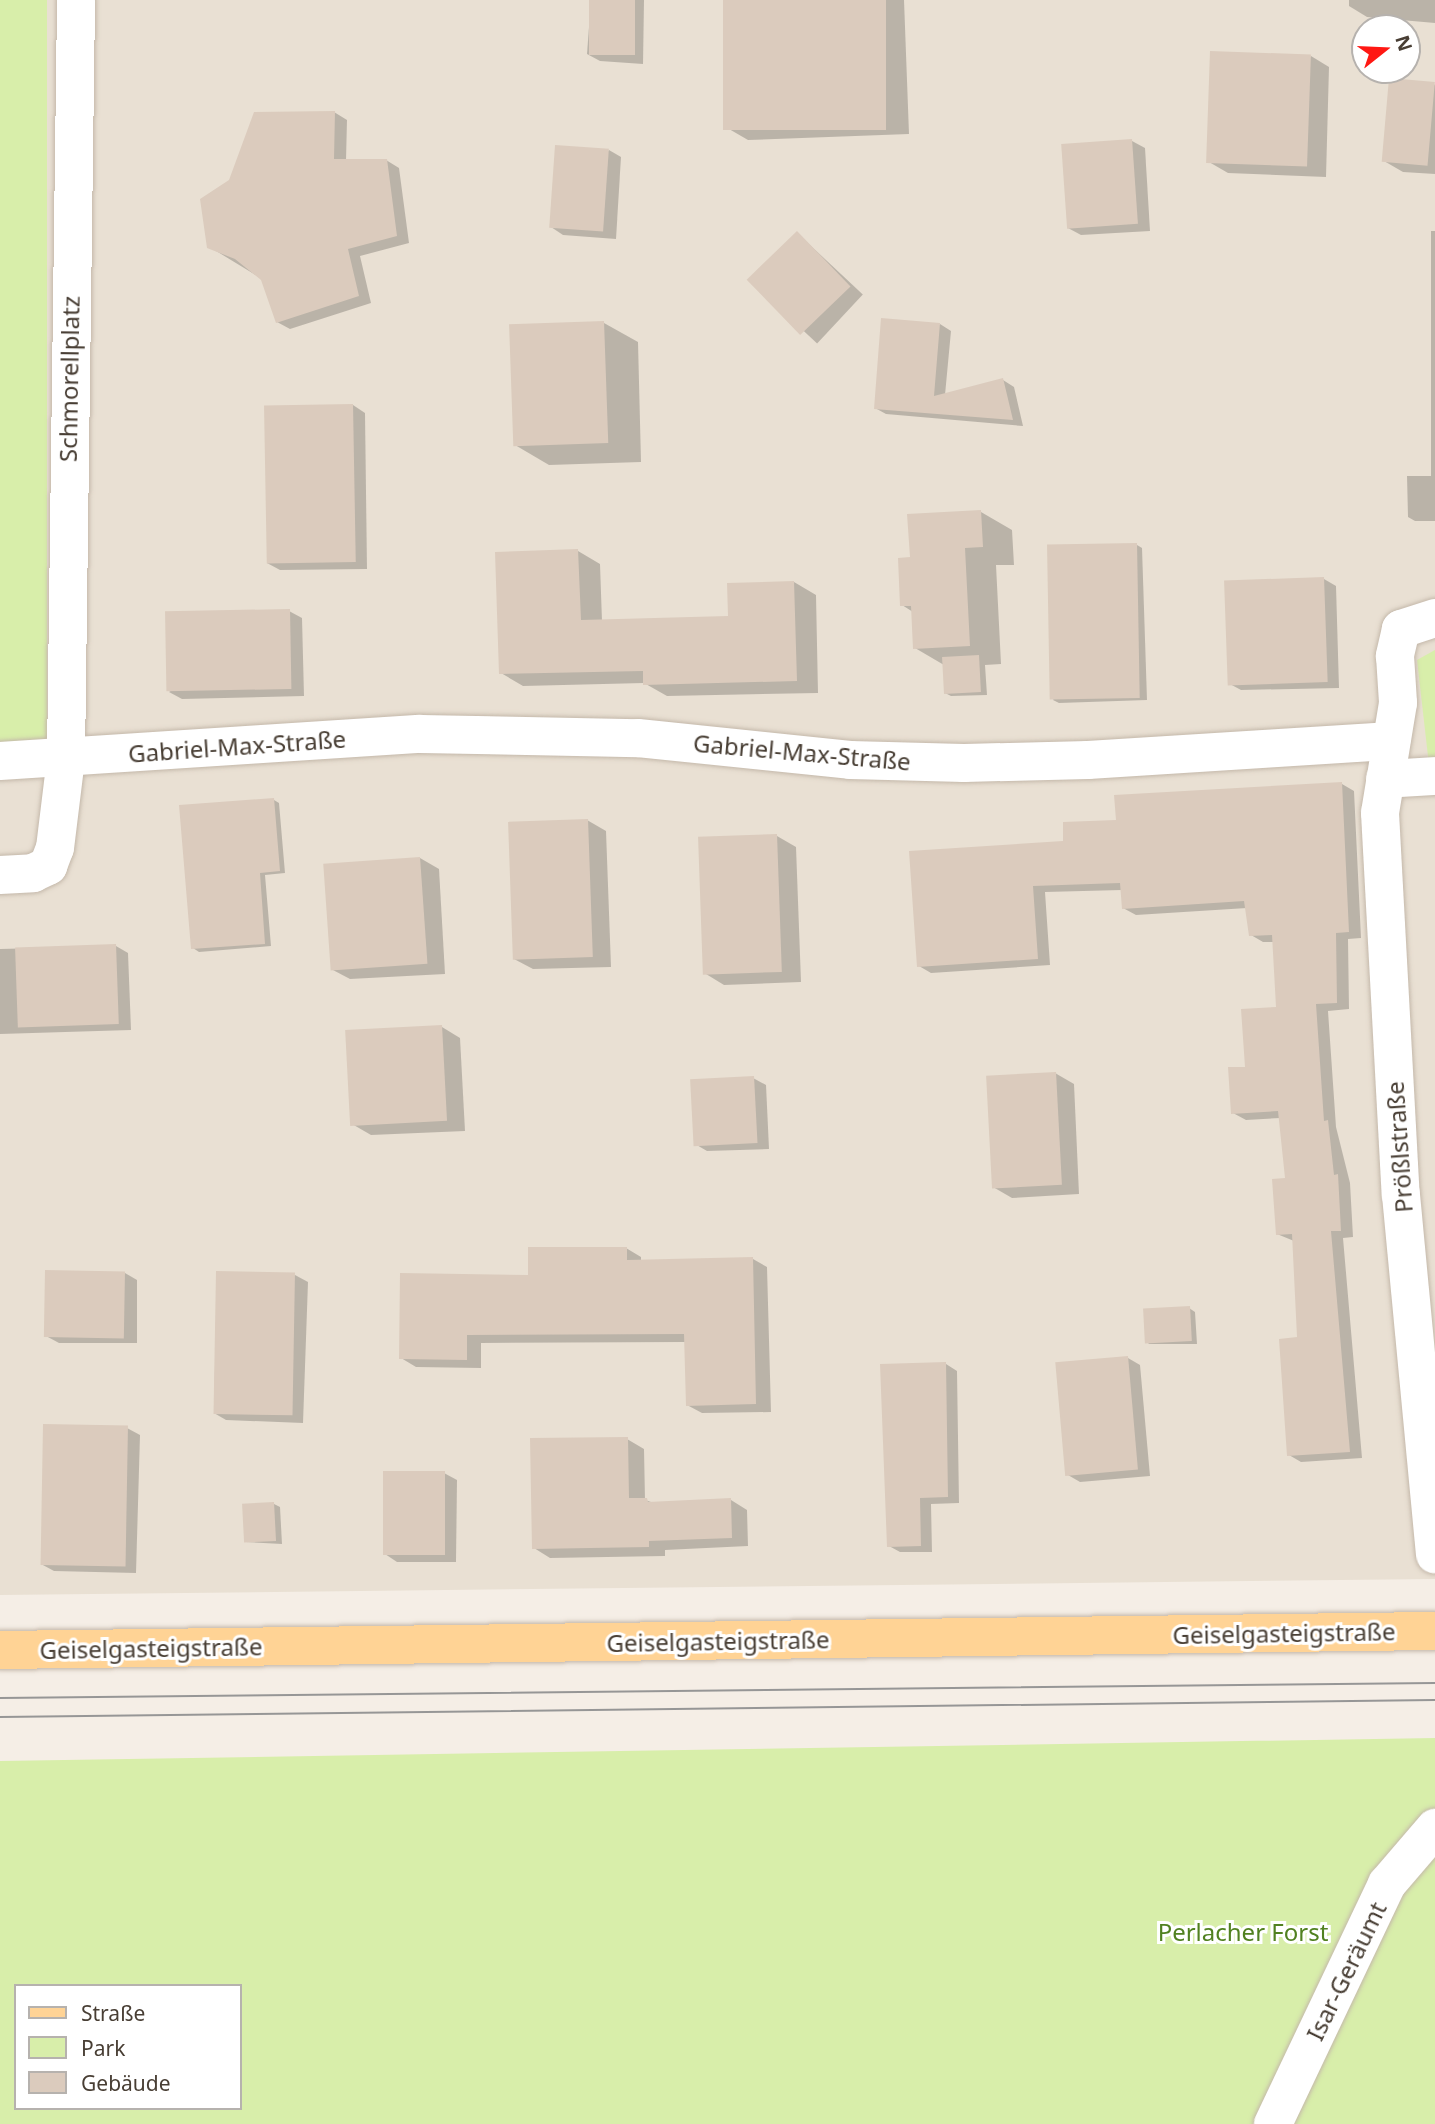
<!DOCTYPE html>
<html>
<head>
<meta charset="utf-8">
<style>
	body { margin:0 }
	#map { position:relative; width:1435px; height:2124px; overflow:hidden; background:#f5eee6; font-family:"Noto Sans",sans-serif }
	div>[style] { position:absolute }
	.residential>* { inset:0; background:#e9e0d3 }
	.green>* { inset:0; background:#d8eeaa; transform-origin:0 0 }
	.shadow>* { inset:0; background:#0003; transform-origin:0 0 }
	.building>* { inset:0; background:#dbcbbd; transform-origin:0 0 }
	.roads { filter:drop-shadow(0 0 2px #c4b8aa) drop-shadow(0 0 2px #c4b8aa) }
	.minor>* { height:38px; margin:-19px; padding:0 19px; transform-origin:19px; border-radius:19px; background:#fff }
	.major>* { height:38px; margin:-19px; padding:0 19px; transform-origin:19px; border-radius:19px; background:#ffd395 }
	.tram>* { height:2px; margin:-1px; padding:0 1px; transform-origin:1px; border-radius:1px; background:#969696 }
	span { translate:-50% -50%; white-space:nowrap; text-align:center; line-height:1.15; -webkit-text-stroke:6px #fff; paint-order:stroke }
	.street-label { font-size:24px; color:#483e34 }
	.park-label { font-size:24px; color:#518121 }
	.legend { position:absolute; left:14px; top:1984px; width:228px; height:126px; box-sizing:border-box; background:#fff; border:2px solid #b6b2ae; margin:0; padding:9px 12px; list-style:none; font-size:21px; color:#483e34 }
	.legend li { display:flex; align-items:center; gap:14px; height:35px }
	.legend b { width:35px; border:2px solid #b6b2ae }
	.north { position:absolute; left:1351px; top:14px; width:70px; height:70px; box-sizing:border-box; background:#fff; border:2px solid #b6b2ae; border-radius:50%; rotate:72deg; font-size:19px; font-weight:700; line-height:28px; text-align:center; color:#483e34 }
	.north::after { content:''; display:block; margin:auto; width:24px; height:32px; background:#ff1813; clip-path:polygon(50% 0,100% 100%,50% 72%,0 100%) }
</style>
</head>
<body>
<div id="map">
	<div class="residential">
		<i style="clip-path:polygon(evenodd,0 0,1435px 0,1435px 1579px,0 1595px,0 0,1365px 28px,1407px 28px,1407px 70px,1365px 70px,1365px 28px)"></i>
	</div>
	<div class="green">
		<i style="left:0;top:0;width:47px;height:742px"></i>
		<i style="clip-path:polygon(1435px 650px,1435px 765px,1429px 765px,1417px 660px)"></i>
		<i style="clip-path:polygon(evenodd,1435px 1738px,1435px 2124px,0 2124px,0 1761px,1435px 1738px,16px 1986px,240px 1986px,240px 2108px,16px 2108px,16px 1986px)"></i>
	</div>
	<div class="shadow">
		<i style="clip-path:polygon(591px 0,644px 0,643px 64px,600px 61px,587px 54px)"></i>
		<i style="clip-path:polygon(725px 0,904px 0,909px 134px,748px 140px,729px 129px)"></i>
		<i style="clip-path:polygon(1349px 0,1435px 0,1435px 23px,1367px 17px,1349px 6px)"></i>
		<i style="clip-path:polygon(1311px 56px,1329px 67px,1326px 177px,1228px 173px,1209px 162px)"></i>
		<i style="clip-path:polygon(1435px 84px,1435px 174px,1403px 172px,1384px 161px)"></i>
		<i style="clip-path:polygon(334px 112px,347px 120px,346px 161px,386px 160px,399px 168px,409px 243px,360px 256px,371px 303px,290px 329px,277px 322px,262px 279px,208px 246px)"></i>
		<i style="clip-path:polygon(1132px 141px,1145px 148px,1150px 231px,1081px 235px,1068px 228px)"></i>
		<i style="clip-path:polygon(609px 150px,621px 157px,616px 239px,563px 235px,551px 227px)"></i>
		<i style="clip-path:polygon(1431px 231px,1435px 231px,1435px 521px,1415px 521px,1408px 517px,1407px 476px,1431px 476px)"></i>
		<i style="left:797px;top:233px;width:90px;height:67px;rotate:43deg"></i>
		<i style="clip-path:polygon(604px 323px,638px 342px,641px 462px,549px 465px,515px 445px)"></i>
		<i style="clip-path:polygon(940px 324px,951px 331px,945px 395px,1003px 380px,1014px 387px,1023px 426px,886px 414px,875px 408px)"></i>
		<i style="clip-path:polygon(353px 405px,365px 413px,367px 569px,280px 570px,267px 563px)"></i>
		<i style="clip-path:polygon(981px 512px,1012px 530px,1014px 565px,996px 565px,1001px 664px,985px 665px,987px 695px,951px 696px,945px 693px,944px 665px,915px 648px,913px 612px,902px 605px,911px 559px)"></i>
		<i style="clip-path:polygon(1137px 545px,1142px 548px,1147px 700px,1059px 703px,1053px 700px)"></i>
		<i style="clip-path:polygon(578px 551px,600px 564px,602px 621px,730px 617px,794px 582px,816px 595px,818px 693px,667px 696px,644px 683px,523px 686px,501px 673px)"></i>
		<i style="clip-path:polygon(1324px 579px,1336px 586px,1339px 688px,1241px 690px,1228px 683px)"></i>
		<i style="clip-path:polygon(289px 611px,302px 618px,304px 696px,182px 699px,169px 692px)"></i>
		<i style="clip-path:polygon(1342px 784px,1354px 791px,1361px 938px,1348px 939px,1349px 1009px,1328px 1011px,1336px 1127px,1350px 1183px,1353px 1237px,1343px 1238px,1362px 1458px,1301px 1462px,1289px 1455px,1299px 1339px,1294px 1241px,1277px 1234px,1287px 1179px,1280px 1118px,1246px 1120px,1233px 1113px,1246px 1068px,1278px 1009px,1274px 942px,1263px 942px,1251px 935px,1247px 908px,1136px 915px,1123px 908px,1122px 890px,1045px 892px,1050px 965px,931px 973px,919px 966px,1065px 842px,1118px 822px)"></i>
		<i style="clip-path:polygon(274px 800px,279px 803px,285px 873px,265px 875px,271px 946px,199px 952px,193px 948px)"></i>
		<i style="clip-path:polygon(587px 820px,606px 831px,611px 967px,533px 969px,514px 959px)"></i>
		<i style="clip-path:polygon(777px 836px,796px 847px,801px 982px,724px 985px,706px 974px)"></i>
		<i style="clip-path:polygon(420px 858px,439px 869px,445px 974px,350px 979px,331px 969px)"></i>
		<i style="clip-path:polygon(116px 946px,128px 953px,131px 1030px,0 1034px,0 949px)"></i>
		<i style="clip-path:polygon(442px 1027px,460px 1038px,465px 1131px,371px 1135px,352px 1124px)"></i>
		<i style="clip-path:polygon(1055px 1073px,1074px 1084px,1079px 1194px,1012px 1198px,993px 1187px)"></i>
		<i style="clip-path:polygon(753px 1078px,766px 1085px,769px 1149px,707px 1151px,695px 1144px)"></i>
		<i style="clip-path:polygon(626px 1248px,641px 1257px,641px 1262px,753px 1259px,767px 1267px,771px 1412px,702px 1413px,687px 1405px,686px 1342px,481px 1343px,481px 1368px,416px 1367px,401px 1358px,530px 1277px)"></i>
		<i style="clip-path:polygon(125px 1273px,137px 1280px,137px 1343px,59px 1343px,46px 1336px)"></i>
		<i style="clip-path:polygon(217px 1273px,295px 1275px,308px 1282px,303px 1423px,226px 1420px,214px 1413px)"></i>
		<i style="clip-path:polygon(1189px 1308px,1195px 1312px,1197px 1344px,1148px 1344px)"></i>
		<i style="clip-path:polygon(1128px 1358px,1140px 1365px,1150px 1476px,1080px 1482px,1068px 1475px)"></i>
		<i style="clip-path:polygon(946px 1364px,957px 1371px,959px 1503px,931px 1504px,932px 1552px,900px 1552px,889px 1546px)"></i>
		<i style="clip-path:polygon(127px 1428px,140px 1435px,136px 1573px,54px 1571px,41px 1564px)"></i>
		<i style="clip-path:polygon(627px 1439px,644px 1449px,645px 1500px,654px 1503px,731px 1500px,747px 1510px,748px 1546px,665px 1550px,665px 1556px,550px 1558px,534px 1548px)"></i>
		<i style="clip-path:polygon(444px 1473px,457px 1480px,456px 1562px,397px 1562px,385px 1554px)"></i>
		<i style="clip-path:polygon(274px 1504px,280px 1507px,282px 1544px,246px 1542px)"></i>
	</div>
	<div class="building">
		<i style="left:589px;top:0;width:46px;height:55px"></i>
		<i style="left:723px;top:0;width:163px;height:130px"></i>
		<i style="left:1210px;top:51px;width:101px;height:112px;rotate:2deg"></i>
		<i style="left:1389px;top:78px;width:46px;height:84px;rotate:5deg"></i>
		<i style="clip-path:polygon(335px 111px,334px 159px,387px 159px,397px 236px,348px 249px,359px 296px,276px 323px,261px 280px,235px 259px,207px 248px,200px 199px,229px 180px,254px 112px)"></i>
		<i style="left:1132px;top:139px;width:85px;height:71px;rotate:86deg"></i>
		<i style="left:555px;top:145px;width:54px;height:83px;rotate:4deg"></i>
		<i style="left:797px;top:231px;width:77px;height:70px;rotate:46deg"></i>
		<i style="clip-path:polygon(881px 318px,940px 323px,934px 396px,1003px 378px,1013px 420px,874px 409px)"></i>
		<i style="left:604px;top:321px;width:122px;height:95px;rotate:88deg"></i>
		<i style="left:353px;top:404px;width:158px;height:89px;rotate:89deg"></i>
		<i style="clip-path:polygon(981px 510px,983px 547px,965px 548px,970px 646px,913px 649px,911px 606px,900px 606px,898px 558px,910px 557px,907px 514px)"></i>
		<i style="left:1137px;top:543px;width:155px;height:90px;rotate:89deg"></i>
		<i style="clip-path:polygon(578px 549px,581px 620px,728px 616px,727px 583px,794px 581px,797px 681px,643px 685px,643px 671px,499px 674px,495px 552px)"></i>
		<i style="left:1324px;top:577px;width:105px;height:100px;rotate:88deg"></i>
		<i style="left:290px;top:609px;width:80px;height:125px;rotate:89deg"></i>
		<i style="left:979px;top:655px;width:37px;height:37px;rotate:87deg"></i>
		<i style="clip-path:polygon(1342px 782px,1349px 932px,1336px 933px,1337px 1003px,1316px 1004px,1324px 1121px,1328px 1120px,1334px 1175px,1338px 1174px,1341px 1231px,1331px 1231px,1350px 1452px,1287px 1456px,1279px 1339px,1297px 1337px,1292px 1234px,1276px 1235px,1272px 1179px,1285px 1178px,1278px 1111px,1231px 1114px,1228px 1067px,1245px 1067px,1241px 1009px,1276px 1007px,1272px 935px,1249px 936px,1244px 901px,1122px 909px,1120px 883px,1033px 886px,1038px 959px,917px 967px,909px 851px,1063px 841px,1063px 822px,1116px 820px,1114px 795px)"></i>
		<i style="clip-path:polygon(274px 798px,280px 871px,260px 873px,265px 944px,191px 949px,179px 805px)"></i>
		<i style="left:588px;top:819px;width:138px;height:80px;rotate:88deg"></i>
		<i style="left:777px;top:834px;width:138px;height:79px;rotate:88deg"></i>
		<i style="left:420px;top:857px;width:107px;height:97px;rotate:86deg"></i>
		<i style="left:116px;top:944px;width:80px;height:101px;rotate:88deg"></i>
		<i style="left:442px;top:1025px;width:96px;height:97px;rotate:87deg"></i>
		<i style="left:1056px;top:1072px;width:113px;height:70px;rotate:87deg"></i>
		<i style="left:754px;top:1076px;width:67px;height:64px;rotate:87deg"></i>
		<i style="clip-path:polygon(528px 1247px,627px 1247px,627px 1260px,753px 1257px,756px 1404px,686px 1406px,684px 1334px,467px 1335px,467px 1360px,399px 1359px,400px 1273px,528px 1275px)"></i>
		<i style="left:45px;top:1270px;width:80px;height:67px;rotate:1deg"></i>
		<i style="left:216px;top:1271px;width:79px;height:143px;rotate:1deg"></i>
		<i style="left:1190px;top:1306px;width:35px;height:47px;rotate:87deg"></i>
		<i style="left:1128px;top:1356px;width:114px;height:73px;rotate:85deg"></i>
		<i style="clip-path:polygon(946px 1362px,948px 1497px,920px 1498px,921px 1546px,887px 1547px,880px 1364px)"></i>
		<i style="left:43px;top:1424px;width:85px;height:141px;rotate:1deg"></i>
		<i style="clip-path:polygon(628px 1437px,629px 1498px,647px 1498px,648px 1502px,731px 1498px,732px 1538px,649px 1541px,649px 1547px,532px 1549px,530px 1438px)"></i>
		<i style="left:383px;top:1471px;width:62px;height:84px"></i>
		<i style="left:274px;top:1502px;width:39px;height:32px;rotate:87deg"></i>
	</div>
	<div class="roads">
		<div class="minor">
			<i style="left:1435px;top:618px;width:36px;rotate:162deg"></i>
			<i style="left:1401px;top:629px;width:28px;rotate:103deg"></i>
			<i style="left:1395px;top:656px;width:47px;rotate:86.3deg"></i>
			<i style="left:1398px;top:703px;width:111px;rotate:99.3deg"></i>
			<i style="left:1380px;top:813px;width:383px;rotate:86.9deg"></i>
			<i style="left:1401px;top:1195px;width:361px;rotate:84.6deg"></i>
			<i style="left:0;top:761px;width:421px;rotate:-3.7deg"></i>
			<i style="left:420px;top:734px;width:218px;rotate:1.1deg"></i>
			<i style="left:638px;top:738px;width:213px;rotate:5.9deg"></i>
			<i style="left:850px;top:760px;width:114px;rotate:1.5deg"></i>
			<i style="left:964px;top:763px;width:124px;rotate:-1.4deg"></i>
			<i style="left:1088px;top:760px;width:304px;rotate:-3.6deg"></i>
			<i style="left:1385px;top:779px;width:50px;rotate:-3.4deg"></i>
			<i style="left:0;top:875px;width:33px;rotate:-3deg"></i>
			<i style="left:33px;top:873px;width:17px;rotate:-25deg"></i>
			<i style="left:48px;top:866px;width:19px;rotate:-69deg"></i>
			<i style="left:55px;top:848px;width:91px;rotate:-83deg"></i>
			<i style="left:66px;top:758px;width:758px;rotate:-89.24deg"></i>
			<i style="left:1273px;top:2124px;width:266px;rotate:-64.6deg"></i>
			<i style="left:1387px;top:1884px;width:74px;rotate:-49.4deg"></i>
		</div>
		<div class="major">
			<i style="left:0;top:1650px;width:1435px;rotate:-0.76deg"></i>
		</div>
	</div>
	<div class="tram">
		<i style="left:0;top:1698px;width:1435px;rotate:-0.6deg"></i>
		<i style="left:0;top:1717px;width:1435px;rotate:-0.68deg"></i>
	</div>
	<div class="street-label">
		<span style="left:69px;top:379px;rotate:-89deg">Schmorellplatz</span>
		<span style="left:237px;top:746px;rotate:-4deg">Gabriel-Max-Straße</span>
		<span style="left:802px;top:752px;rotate:5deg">Gabriel-Max-Straße</span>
		<span style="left:1399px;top:1147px;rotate:-94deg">Prößlstraße</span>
		<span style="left:1284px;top:1633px;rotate:-1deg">Geiselgasteigstraße</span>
		<span style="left:718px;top:1641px;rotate:-1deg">Geiselgasteigstraße</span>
		<span style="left:151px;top:1648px;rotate:-1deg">Geiselgasteigstraße</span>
		<span style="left:1346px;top:1971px;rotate:-64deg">Isar-Geräumt</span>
	</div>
	<div class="park-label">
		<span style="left:1243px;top:1932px">Perlacher Forst</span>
	</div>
	<ul class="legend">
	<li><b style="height:9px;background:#ffd395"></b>Straße</li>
	<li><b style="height:19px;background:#d8eeaa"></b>Park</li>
	<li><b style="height:19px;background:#dbcbbd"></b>Gebäude</li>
	</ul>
	<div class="north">N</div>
</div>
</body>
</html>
